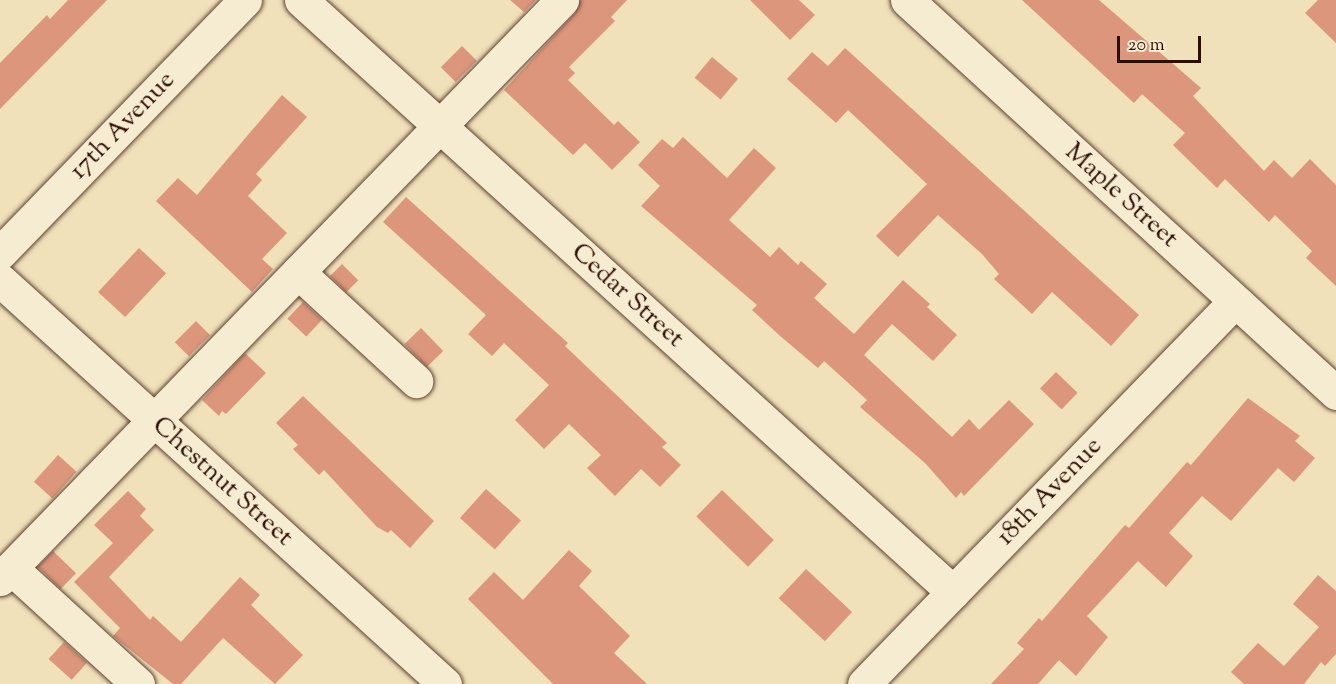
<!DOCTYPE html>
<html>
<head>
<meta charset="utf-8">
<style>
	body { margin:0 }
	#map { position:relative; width:1336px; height:684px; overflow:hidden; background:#f0e1ba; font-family:"Sorts Mill Goudy",serif }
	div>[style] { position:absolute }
	.building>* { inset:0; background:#dc967b; transform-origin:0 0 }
	.roads { filter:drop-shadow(0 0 2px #5e412f) drop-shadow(0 0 2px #5e412f) }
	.minor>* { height:33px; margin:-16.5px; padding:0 16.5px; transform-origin:16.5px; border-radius:16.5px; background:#f5ecd2 }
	span { translate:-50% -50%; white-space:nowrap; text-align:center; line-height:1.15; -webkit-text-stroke:4.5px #f5ecd2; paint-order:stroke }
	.street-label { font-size:26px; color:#2d0c01 }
	.scale { position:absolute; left:1117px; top:36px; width:84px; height:27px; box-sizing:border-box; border:3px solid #2d0c01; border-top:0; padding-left:8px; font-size:18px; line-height:21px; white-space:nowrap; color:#2d0c01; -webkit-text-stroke:4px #f5ecd2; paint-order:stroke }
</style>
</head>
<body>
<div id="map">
	<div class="building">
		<i style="clip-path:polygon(68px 0,107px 0,0 109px,0 63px,47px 15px,50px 19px)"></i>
		<i style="clip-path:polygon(510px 0,536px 0,524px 12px)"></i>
		<i style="clip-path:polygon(580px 0,627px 0,611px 17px,615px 21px,569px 67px,575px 73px,568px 80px,614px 125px,618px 121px,640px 142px,612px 170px,585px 143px,573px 155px,504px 90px,575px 13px)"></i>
		<i style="clip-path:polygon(750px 0,799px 0,815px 15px,790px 40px)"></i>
		<i style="clip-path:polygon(1022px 0,1099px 0,1201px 88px,1193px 96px,1264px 171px,1274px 160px,1292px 178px,1310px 159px,1336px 185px,1336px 286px,1306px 258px,1312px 251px,1275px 215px,1269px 222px,1225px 179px,1217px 188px,1173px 145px,1185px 133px,1142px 94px,1134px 103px)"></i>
		<i style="clip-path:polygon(1318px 0,1336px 0,1336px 43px,1305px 13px)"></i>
		<i style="left:462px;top:46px;width:21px;height:30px;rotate:45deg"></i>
		<i style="clip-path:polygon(845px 48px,1139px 315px,1111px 346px,1052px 292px,1032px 314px,994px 279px,999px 274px,982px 254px,938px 215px,898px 257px,876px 236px,927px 184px,848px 110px,836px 123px,787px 79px,812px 52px,828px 66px)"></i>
		<i style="left:712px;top:57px;width:34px;height:27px;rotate:40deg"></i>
		<i style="clip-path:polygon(282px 95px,307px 117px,256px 174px,262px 180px,248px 196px,287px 233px,262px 259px,273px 269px,252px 292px,156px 201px,178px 178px,197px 195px)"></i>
		<i style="clip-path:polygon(683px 137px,727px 178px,754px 148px,776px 168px,729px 220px,770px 257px,779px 247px,798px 265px,801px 261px,827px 284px,814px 298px,854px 334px,903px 280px,930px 304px,927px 307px,957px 335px,933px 361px,892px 324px,864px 355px,952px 437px,969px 419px,979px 430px,1009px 400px,1034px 424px,964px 496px,961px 492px,956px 498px,925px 463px,860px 407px,867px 400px,824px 361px,818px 368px,779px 335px,752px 310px,757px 305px,641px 206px,660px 186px,638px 165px,662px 139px,673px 148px)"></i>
		<i style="clip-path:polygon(406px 197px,568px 343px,565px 346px,667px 443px,662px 447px,681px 465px,660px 487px,641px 469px,615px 496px,587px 468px,601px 455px,569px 424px,544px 449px,515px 420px,549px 385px,504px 343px,492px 356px,468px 334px,486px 315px,383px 222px)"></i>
		<i style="left:139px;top:248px;width:37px;height:60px;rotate:43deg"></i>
		<i style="left:342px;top:264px;width:23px;height:17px;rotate:45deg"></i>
		<i style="left:303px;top:302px;width:26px;height:23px;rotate:43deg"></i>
		<i style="left:196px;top:321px;width:20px;height:30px;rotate:45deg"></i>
		<i style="left:421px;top:328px;width:32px;height:23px;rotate:46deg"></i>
		<i style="clip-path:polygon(245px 353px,266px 373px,226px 414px,222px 411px,219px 416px,202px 400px)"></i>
		<i style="left:1056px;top:372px;width:30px;height:23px;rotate:44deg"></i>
		<i style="clip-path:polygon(303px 396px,434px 521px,410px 548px,391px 530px,388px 533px,377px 527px,324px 470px,319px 475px,293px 449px,298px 445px,276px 423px)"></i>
		<i style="clip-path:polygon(1248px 398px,1300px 436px,1295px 441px,1315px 458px,1294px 482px,1278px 468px,1231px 521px,1202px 496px,1169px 533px,1193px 556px,1166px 587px,1138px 561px,1087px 616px,1108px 637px,1076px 676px,1059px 660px,1038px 684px,991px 684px,1024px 649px,1017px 643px,1039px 618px,1042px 621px,1125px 525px,1129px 528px,1187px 462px,1191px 465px)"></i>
		<i style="left:58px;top:455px;width:25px;height:36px;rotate:42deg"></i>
		<i style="left:486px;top:489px;width:47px;height:39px;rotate:42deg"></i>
		<i style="left:722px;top:490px;width:72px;height:37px;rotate:44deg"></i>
		<i style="clip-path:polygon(128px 491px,146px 509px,140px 516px,154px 530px,109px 577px,150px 620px,153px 616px,181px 642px,240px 577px,260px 595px,251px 605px,303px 655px,275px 684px,223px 638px,181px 684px,173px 684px,113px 636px,120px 628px,74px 582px,113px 543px,94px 525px)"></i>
		<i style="clip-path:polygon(569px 550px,592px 571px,579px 586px,630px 636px,614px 653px,647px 684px,553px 684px,468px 599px,494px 572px,523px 600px)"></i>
		<i style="left:53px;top:551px;width:32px;height:22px;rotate:44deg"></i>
		<i style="left:806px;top:569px;width:63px;height:40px;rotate:43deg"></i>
		<i style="clip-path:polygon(1318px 575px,1336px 591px,1336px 654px,1325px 666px,1321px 662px,1304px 684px,1244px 684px,1231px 672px,1258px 643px,1284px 666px,1319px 627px,1293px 604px)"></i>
		<i style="left:64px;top:642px;width:31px;height:23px;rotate:42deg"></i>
	</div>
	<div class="roads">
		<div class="minor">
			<i style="left:301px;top:0;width:881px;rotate:42.24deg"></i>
			<i style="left:907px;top:0;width:582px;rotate:42.49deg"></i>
			<i style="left:0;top:253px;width:352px;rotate:-45.9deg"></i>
			<i style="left:298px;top:272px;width:161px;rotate:42.7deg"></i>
			<i style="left:0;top:280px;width:601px;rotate:42.24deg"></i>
			<i style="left:11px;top:568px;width:172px;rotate:42.4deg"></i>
			<i style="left:0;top:579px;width:807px;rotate:-45.85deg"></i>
			<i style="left:864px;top:684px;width:533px;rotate:-45.91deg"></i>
		</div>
	</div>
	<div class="street-label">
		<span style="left:123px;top:126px;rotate:-46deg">17th Avenue</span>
		<span style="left:1121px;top:196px;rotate:42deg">Maple Street</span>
		<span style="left:627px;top:296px;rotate:42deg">Cedar Street</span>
		<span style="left:222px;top:482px;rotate:42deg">Chestnut Street</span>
		<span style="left:1050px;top:492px;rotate:-46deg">18th Avenue</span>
	</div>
	<div class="scale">20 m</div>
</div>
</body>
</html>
